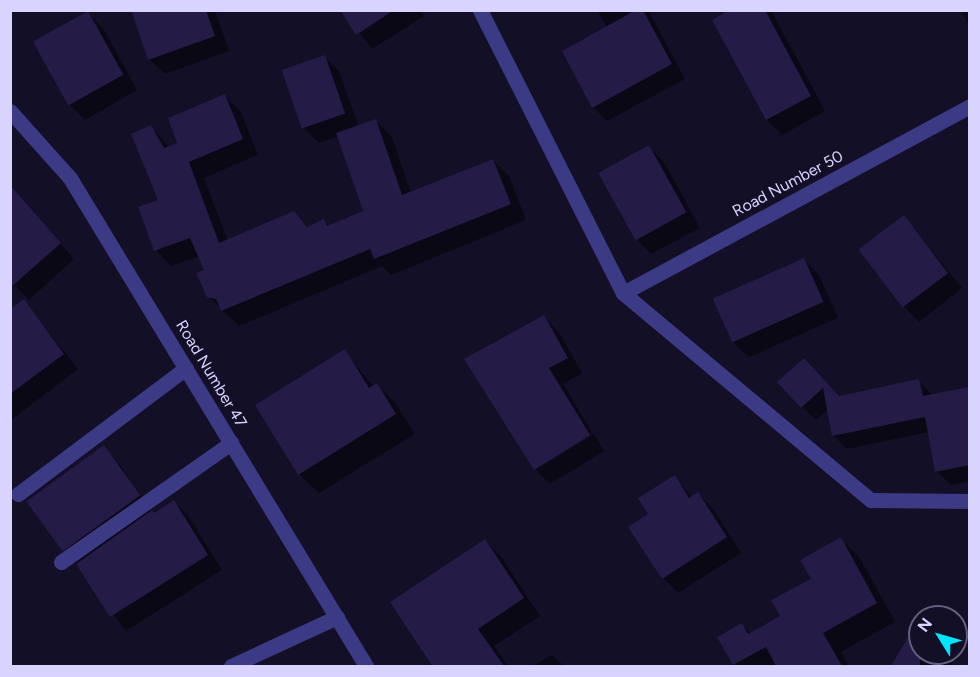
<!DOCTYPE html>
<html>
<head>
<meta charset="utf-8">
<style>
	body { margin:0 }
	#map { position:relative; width:980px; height:677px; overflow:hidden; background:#130f26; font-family:Figtree,sans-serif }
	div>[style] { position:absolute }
	.shadow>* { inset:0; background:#0007 }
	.building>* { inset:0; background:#241b47; transform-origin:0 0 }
	.minor>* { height:15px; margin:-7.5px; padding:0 7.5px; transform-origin:7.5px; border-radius:7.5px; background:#3d3a85 }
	span { translate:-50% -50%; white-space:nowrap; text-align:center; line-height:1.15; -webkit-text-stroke:6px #130f26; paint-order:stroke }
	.street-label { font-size:16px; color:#d9d4ff }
	.frame { position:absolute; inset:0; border:12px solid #d9d4ff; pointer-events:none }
	.north { position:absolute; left:908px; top:605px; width:60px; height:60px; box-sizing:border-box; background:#130f26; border:2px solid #625e7d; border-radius:50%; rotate:307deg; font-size:16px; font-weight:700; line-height:24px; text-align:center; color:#d9d4ff }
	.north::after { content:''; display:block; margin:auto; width:21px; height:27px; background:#00e5ff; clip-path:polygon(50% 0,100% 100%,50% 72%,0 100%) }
</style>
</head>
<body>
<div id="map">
	<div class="shadow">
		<i style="clip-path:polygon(133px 10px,215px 10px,229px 51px,165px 74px,149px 59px)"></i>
		<i style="clip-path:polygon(342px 10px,420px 10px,424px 16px,372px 49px)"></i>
		<i style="clip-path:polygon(597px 10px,648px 10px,685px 79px,607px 121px,593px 107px,607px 28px)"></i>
		<i style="clip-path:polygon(733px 10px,772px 12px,825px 111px,782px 135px,767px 120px,714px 21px)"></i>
		<i style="clip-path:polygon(961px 10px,970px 10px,970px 27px)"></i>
		<i style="clip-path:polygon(88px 13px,103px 28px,137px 90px,85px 120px,70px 105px,35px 43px)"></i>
		<i style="clip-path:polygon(324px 56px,339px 71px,359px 127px,376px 121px,392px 137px,411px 193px,493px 160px,509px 176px,526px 220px,391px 275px,382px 266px,239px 326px,208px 296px,206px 270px,200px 256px,171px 266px,156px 250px,160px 201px,151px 127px,169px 147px,178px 143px,225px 96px,241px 112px,258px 155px,204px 178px,228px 241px,294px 213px,309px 228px,324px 221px,329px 226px,365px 212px,339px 136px,319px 143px,304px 128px)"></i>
		<i style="clip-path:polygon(649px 147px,664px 162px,700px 228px,651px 254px,636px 239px)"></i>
		<i style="clip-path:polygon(11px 188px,74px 259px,29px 300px,10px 280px)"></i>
		<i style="clip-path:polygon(904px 217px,962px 288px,919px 322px,904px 307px)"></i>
		<i style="clip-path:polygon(804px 260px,819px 275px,838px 318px,749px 357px,733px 342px,715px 300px)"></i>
		<i style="clip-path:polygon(24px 301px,78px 369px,11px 420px,10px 311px)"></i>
		<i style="clip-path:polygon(544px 317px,559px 332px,582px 373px,563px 384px,592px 432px,537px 470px,594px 434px,604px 451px,550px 484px,535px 469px)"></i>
		<i style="clip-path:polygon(344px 351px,374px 387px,377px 385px,396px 404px,415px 434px,319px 493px,299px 474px)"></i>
		<i style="clip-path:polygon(804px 360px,840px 398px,919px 381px,933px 396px,970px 388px,970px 481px,951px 485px,937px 471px,929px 432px,847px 449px,833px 435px,828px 409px,816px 420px,802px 407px)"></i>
		<i style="clip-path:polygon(103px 447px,118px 462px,154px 515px,174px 502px,189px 517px,222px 570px,126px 631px,29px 502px)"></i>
		<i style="clip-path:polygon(674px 477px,693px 498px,698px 494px,713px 509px,741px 553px,678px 593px,663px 578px,650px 514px)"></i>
		<i style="clip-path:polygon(841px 539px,860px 558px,895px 622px,841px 652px,849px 666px,736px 666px,742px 625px,751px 634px,782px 617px)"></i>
		<i style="clip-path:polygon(485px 541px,502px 558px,540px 616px,494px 646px,508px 666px,431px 666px,392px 602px)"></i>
		<i style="clip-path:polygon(910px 636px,920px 642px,920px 653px,939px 653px,955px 666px,893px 666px)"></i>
		<i style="clip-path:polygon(552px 655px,564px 666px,533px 666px)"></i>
	</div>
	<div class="building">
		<i style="clip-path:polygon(131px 10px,206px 10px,215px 36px,148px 60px)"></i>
		<i style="clip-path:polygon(340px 10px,394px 10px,356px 35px)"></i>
		<i style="clip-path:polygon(636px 10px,643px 10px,672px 64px,592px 108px,562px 51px)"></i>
		<i style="clip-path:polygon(729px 10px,765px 10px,811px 96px,766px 120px,712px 20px)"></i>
		<i style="left:88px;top:11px;width:73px;height:63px;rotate:61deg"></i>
		<i style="left:325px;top:55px;width:62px;height:46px;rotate:71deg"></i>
		<i style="clip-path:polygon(225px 94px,243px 139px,189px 162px,219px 243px,294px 211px,307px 227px,324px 219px,327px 226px,363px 211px,336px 133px,376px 119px,402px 195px,493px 159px,511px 204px,374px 259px,370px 249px,221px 311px,216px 299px,207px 297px,196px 273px,204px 270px,190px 238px,154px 251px,138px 207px,158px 200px,131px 134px,151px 125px,164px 148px,177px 143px,168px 118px)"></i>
		<i style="left:649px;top:145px;width:77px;height:58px;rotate:61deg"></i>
		<i style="clip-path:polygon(10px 185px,61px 243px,10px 288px)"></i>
		<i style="left:904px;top:215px;width:73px;height:57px;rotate:53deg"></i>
		<i style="left:804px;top:258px;width:48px;height:100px;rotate:66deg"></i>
		<i style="clip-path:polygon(24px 299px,64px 354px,10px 394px,10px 309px)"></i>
		<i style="clip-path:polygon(544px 315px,568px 358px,549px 368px,590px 435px,534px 470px,464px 359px)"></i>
		<i style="clip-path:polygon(345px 349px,369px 388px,377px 383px,396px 414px,298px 475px,255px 405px)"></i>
		<i style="clip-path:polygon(804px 358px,839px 396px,919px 379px,923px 396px,969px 387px,969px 465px,935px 472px,925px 417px,832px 436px,823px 388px,801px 408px,777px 382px)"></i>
		<i style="left:104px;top:445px;width:62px;height:96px;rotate:54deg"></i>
		<i style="clip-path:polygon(675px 475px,689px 498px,698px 492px,727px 537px,662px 579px,628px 527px,648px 514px,638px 498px)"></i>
		<i style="clip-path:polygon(174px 500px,208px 555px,110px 617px,76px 564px,152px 510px,154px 513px)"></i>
		<i style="clip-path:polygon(841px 537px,877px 603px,823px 633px,842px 666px,776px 666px,766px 647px,733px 665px,717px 637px,742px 623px,748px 634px,780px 616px,771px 600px,811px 579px,800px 560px)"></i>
		<i style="clip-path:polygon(485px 539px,524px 598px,478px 629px,504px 666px,432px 666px,390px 602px)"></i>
		<i style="clip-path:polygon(920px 617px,920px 666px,891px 666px)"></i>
	</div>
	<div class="minor">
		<i style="left:480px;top:10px;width:317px;rotate:63.2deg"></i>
		<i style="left:623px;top:293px;width:323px;rotate:39.9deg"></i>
		<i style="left:871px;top:500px;width:99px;rotate:0.6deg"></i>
		<i style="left:10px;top:111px;width:90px;rotate:48.2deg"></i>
		<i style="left:70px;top:178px;width:571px;rotate:58.76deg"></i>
		<i style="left:623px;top:293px;width:394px;rotate:-28.3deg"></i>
		<i style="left:18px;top:494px;width:210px;rotate:-36.9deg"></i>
		<i style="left:61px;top:562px;width:208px;rotate:-35deg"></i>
		<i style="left:231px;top:666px;width:117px;rotate:-24.8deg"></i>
	</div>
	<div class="street-label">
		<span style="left:788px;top:184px;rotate:-28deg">Road Number 50</span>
		<span style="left:211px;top:374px;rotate:59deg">Road Number 47</span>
	</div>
	<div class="frame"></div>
	<div class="north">N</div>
</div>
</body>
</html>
